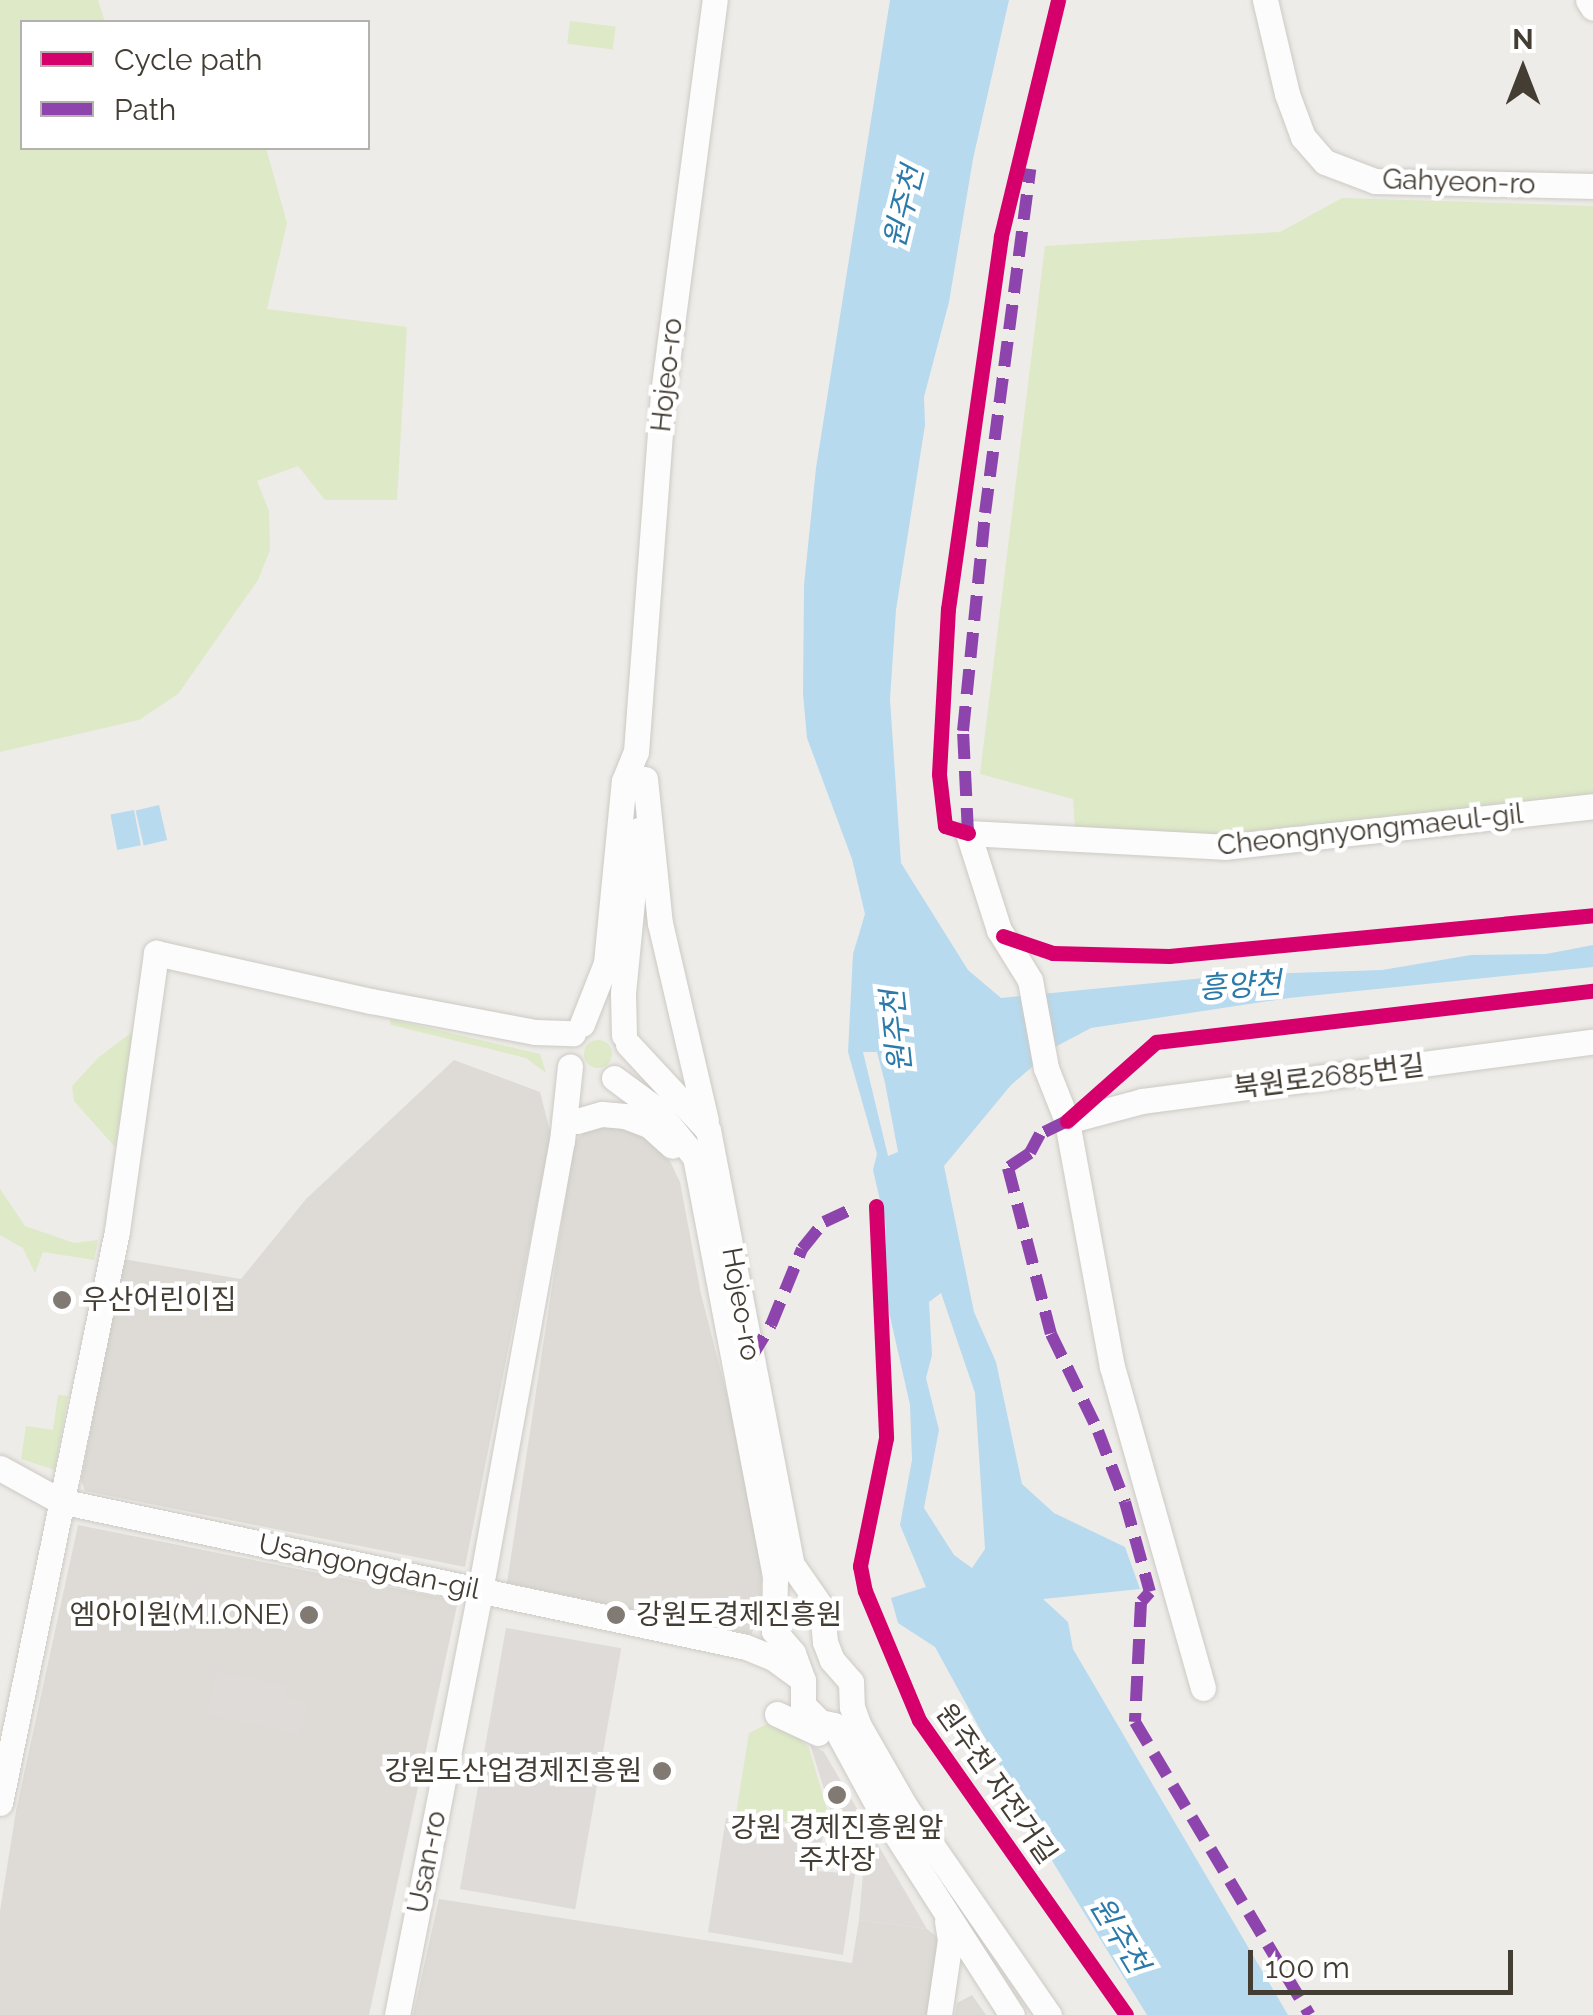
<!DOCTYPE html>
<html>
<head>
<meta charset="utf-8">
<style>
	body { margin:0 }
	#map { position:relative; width:1593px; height:2015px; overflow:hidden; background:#eeece8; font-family:Raleway,"Noto Sans KR",sans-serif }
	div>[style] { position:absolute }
	.industrial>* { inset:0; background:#dedbd6 }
	.green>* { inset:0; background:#dde9c7; transform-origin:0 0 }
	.round { border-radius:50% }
	.parking>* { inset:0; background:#dedbd8; transform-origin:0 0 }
	.water>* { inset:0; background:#b7daee; transform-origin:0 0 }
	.roads { filter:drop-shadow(0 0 2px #cdcac5) drop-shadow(0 0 2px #cdcac5) }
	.minor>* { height:25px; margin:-12.5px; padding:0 12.5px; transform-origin:12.5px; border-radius:12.5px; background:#fcfcfc }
	.quiet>* { height:12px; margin-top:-6px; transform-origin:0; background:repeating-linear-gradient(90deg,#8e44ad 0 25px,transparent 0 37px) }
	.cycleway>* { height:15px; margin:-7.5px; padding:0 7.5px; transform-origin:7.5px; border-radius:7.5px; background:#d6006c }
	.dots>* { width:28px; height:28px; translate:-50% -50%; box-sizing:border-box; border:5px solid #fff; border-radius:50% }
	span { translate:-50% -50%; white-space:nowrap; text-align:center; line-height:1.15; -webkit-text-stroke:9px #fff; paint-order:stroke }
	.street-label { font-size:28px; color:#443d34 }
	.poi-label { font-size:28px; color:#443d34 }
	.left { translate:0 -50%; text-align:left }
	.right { translate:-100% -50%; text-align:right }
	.water-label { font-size:30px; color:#2c7aa9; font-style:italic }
	.legend { position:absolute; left:20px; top:20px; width:350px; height:130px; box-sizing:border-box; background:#fff; border:2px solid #b4b1ae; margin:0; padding:12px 18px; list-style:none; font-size:30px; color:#443d34 }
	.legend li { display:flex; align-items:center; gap:20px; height:50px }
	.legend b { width:50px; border:2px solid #b4b1ae }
	.north { position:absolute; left:1473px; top:20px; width:100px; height:100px; -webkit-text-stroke:8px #fff; paint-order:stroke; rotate:0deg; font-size:28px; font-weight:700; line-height:40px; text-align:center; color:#443d34 }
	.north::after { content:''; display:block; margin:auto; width:35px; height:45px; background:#443d34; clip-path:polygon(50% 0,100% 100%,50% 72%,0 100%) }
	.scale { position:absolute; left:1248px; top:1950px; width:265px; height:45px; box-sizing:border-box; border:5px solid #443d34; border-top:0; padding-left:12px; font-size:30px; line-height:35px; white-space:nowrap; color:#443d34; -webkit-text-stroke:8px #fff; paint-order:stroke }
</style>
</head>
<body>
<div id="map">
	<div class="industrial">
		<i style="clip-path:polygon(454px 1060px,540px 1092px,551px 1135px,465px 1567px,85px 1491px,81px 1480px,123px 1259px,241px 1279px,306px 1199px)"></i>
		<i style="clip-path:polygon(602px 1126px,638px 1131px,665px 1151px,680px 1182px,701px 1294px,740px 1446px,762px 1558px,760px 1619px,751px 1634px,507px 1583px,574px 1142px,587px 1129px)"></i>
		<i style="clip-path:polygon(78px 1525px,458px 1601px,369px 2015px,0 2015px,0 1911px,16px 1811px)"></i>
		<i style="clip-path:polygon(439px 1899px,852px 1963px,859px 1920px,927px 1929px,946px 1944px,932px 2015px,413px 2015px)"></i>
		<i style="clip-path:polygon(972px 1995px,986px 2015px,955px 2015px,957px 2003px)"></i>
	</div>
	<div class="green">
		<i style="clip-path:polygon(0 0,98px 0,105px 22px,22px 22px,22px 148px,266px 148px,287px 223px,267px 309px,407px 327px,397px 500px,325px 500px,298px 466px,257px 481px,269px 511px,270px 550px,258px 580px,178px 694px,139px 720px,0 752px)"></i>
		<i style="left:570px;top:21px;width:46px;height:23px;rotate:7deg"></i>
		<i style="clip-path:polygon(1342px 198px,1593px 206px,1593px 798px,1267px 837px,1075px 828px,1073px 799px,980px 774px,1045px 246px,1280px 232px)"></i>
		<i style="clip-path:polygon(390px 1019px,540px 1054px,546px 1073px,526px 1058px,391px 1025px)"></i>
		<i style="clip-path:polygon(136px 1029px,115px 1147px,74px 1101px,72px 1086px,99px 1057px)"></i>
		<i class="round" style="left:584px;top:1040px;width:28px;height:28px"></i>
		<i style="clip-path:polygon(0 1189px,25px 1226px,74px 1243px,98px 1240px,94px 1260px,43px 1252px,35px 1273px,23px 1248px,0 1235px)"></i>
		<i style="clip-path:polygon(58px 1395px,68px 1396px,55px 1470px,21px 1459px,26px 1426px,53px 1430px)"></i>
		<i style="clip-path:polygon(767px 1724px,795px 1734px,809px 1748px,833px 1830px,736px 1814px,749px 1733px)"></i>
	</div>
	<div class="parking">
		<i style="left:506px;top:1628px;width:117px;height:265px;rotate:10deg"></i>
		<i style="clip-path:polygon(217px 1671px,287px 1685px,285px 1697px,308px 1702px,301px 1735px,207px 1715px)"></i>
		<i style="clip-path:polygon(810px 1744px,824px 1752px,927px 1929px,859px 1920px,863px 1873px,839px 1837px)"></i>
		<i style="clip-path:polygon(726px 1818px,823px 1834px,818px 1871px,855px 1874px,843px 1955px,708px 1932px)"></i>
	</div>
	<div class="water">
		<i style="clip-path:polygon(evenodd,890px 0,1009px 0,973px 159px,949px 302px,924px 397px,925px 425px,896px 610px,890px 699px,901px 863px,968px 970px,1001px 998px,1235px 975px,1382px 970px,1471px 955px,1546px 954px,1593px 945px,1593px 967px,1289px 998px,1091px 1028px,1055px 1047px,1011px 1085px,944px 1166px,974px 1312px,996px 1362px,1022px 1484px,1054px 1513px,1125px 1547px,1140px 1589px,1043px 1599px,1068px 1622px,1073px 1649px,1288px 2015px,1147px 2015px,1054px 1864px,935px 1647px,898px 1623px,891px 1598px,926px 1587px,900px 1525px,912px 1460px,910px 1405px,885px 1294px,886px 1226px,873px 1170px,877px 1154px,848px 1052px,853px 954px,865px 914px,852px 859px,807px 738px,803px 694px,804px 585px,816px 468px,890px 0,863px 1052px,877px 1052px,885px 1083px,898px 1152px,888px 1156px,863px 1052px,890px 0,941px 1293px,975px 1393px,985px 1549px,972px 1568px,954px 1555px,924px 1508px,939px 1430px,926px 1378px,932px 1355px,929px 1302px,941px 1293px)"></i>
		<i style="left:159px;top:805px;width:36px;height:24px;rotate:77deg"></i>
		<i style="left:134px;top:810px;width:36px;height:24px;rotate:79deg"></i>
	</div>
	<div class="roads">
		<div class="minor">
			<i style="left:1265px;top:0;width:97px;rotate:76.8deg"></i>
			<i style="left:1287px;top:94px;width:46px;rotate:69.6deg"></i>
			<i style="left:1303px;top:137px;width:33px;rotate:49deg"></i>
			<i style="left:1325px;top:162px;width:53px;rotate:20.8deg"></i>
			<i style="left:1375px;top:181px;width:218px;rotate:1.3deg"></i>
			<i style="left:1588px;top:0;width:9px;rotate:58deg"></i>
			<i style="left:645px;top:779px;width:145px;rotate:84.1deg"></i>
			<i style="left:660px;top:923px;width:202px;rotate:76.9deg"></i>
			<i style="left:582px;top:1024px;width:66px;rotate:-68.5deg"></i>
			<i style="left:606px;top:963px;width:183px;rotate:-84.4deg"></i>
			<i style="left:624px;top:781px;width:31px;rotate:-68deg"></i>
			<i style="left:636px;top:752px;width:360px;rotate:-85.7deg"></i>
			<i style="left:663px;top:393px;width:396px;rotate:-82.5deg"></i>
			<i style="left:624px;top:1035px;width:42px;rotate:-91.4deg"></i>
			<i style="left:623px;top:993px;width:164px;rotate:-84.4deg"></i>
			<i style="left:628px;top:1044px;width:117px;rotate:47.1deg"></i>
			<i style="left:708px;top:1130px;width:443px;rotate:79.1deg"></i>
			<i style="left:792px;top:1565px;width:52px;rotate:55.1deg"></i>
			<i style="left:822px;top:1608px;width:34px;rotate:85deg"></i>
			<i style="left:825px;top:1642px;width:19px;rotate:69deg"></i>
			<i style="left:832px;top:1660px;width:29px;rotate:49deg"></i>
			<i style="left:851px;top:1682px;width:25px;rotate:88deg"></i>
			<i style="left:852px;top:1707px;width:20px;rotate:70deg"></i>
			<i style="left:859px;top:1726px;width:95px;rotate:60.2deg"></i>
			<i style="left:906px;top:1808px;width:252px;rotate:55.4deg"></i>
			<i style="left:614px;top:1078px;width:52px;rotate:36.4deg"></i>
			<i style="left:656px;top:1109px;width:62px;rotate:50.9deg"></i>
			<i style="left:695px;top:1157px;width:429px;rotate:79.2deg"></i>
			<i style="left:775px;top:1578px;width:53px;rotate:91.1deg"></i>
			<i style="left:774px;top:1631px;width:29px;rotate:49deg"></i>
			<i style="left:793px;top:1653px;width:29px;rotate:70deg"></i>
			<i style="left:803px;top:1680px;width:25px;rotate:90deg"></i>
			<i style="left:803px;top:1705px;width:24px;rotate:45deg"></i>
			<i style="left:820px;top:1722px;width:14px;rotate:12deg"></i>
			<i style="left:834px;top:1725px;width:94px;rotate:61.5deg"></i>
			<i style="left:879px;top:1808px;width:246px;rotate:57.3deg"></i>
			<i style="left:577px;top:1121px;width:26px;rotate:-16deg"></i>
			<i style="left:602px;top:1114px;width:23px;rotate:5deg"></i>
			<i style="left:625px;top:1116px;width:26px;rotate:21deg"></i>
			<i style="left:649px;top:1125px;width:31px;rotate:42deg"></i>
			<i style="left:1067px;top:1121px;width:78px;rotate:-14.9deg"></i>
			<i style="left:1142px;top:1101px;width:455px;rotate:-7.5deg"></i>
			<i style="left:0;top:1468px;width:68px;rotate:28.8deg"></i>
			<i style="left:60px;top:1501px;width:701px;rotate:12.01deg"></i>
			<i style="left:746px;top:1647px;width:29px;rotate:22deg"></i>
			<i style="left:773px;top:1658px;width:36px;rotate:36deg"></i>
			<i style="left:1203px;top:1688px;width:334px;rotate:-105.8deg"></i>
			<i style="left:1112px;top:1367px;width:250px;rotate:-100.4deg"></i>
			<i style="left:1067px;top:1121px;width:57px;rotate:-111.6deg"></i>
			<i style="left:1046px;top:1068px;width:89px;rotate:-100.3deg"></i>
			<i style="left:1030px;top:980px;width:59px;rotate:-121.8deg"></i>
			<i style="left:999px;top:930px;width:102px;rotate:-107.7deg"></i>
			<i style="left:968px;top:833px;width:256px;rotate:3.1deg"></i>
			<i style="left:1224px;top:847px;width:371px;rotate:-6.3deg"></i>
			<i style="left:777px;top:1714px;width:45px;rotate:24.9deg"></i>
			<i style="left:0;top:1803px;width:584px;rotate:-78.44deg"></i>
			<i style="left:117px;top:1231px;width:281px;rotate:-82deg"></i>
			<i style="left:156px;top:953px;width:220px;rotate:12.6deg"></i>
			<i style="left:371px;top:1001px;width:167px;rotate:10.7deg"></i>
			<i style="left:535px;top:1032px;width:38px;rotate:2deg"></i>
			<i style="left:397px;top:2015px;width:432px;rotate:-78.9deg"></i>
			<i style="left:480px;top:1591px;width:457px;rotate:-79.7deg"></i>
			<i style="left:562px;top:1141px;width:75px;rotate:-83.9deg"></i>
			<i style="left:939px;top:2015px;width:76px;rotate:-81.7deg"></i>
			<i style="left:950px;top:1940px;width:19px;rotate:-99deg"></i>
		</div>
	</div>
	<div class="quiet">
		<i style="left:968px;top:833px;width:102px;rotate:-92.8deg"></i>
		<i style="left:963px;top:731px;width:219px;rotate:-84.2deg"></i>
		<i style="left:985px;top:513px;width:347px;rotate:-82.5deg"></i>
		<i style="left:1067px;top:1121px;width:30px;rotate:154deg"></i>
		<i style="left:1040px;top:1134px;width:21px;rotate:118deg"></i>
		<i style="left:1030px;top:1153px;width:27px;rotate:146deg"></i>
		<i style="left:1008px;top:1168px;width:171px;rotate:75.5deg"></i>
		<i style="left:1051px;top:1334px;width:108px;rotate:64.1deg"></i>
		<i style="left:1098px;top:1431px;width:76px;rotate:69.2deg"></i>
		<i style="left:1125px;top:1502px;width:93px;rotate:74.5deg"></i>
		<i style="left:1150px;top:1592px;width:13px;rotate:132deg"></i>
		<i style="left:1141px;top:1602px;width:120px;rotate:92.9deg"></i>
		<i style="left:1135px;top:1722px;width:341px;rotate:59.2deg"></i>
		<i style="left:751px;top:1358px;width:39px;rotate:-59deg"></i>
		<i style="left:771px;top:1325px;width:82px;rotate:-67.8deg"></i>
		<i style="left:802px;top:1249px;width:35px;rotate:-51deg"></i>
		<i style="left:824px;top:1222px;width:31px;rotate:-25deg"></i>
	</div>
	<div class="cycleway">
		<i style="left:968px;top:833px;width:24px;rotate:-163deg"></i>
		<i style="left:945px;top:826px;width:52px;rotate:-96.6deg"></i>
		<i style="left:939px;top:774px;width:165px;rotate:-86.9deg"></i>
		<i style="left:948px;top:609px;width:377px;rotate:-81.9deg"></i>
		<i style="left:1001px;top:236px;width:243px;rotate:-76.4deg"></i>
		<i style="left:1003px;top:936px;width:53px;rotate:18.8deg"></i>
		<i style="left:1053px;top:953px;width:116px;rotate:1.5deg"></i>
		<i style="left:1169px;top:956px;width:426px;rotate:-5.5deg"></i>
		<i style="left:1067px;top:1121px;width:119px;rotate:-41.6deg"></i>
		<i style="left:1156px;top:1042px;width:440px;rotate:-6.7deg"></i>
		<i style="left:876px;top:1206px;width:232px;rotate:87.5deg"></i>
		<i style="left:886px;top:1438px;width:131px;rotate:101.5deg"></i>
		<i style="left:860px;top:1566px;width:25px;rotate:79deg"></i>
		<i style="left:865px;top:1591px;width:140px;rotate:67.3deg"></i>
		<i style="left:919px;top:1720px;width:360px;rotate:54.9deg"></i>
	</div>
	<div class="dots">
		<i style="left:62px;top:1300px;background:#807a73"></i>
		<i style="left:309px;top:1615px;background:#807a73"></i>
		<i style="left:616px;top:1615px;background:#807a73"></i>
		<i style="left:662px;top:1771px;background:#807a73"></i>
		<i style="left:837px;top:1795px;background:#807a73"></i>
	</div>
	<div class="street-label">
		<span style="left:1459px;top:182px;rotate:2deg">Gahyeon-ro</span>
		<span style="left:667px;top:375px;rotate:-84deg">Hojeo-ro</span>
		<span style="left:1370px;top:830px;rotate:-6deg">Cheongnyongmaeul-gil</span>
		<span style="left:1329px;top:1077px;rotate:-7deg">북원로2685번길</span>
		<span style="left:741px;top:1304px;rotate:80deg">Hojeo-ro</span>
		<span style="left:369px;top:1567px;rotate:12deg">Usangongdan-gil</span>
		<span style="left:996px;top:1784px;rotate:55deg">원주천 자전거길</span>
		<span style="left:427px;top:1862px;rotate:-79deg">Usan-ro</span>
	</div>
	<div class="poi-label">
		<span class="left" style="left:82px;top:1300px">우산어린이집</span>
		<span class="right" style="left:289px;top:1615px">엠아이원(M.I.ONE)</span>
		<span class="left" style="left:636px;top:1615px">강원도경제진흥원</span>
		<span class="right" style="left:642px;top:1771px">강원도산업경제진흥원</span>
		<span style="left:837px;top:1844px">강원 경제진흥원앞<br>주차장</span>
	</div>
	<div class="water-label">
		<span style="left:904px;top:207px;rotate:-76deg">원주천</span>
		<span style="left:1240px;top:986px;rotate:-4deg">흥양천</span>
		<span style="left:897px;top:1031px;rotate:-96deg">원주천</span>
		<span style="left:1119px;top:1935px;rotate:59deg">원주천</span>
	</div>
	<ul class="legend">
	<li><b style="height:12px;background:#d6006c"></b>Cycle path</li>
	<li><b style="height:12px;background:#8e44ad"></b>Path</li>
	</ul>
	<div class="north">N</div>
	<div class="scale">100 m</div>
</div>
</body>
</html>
